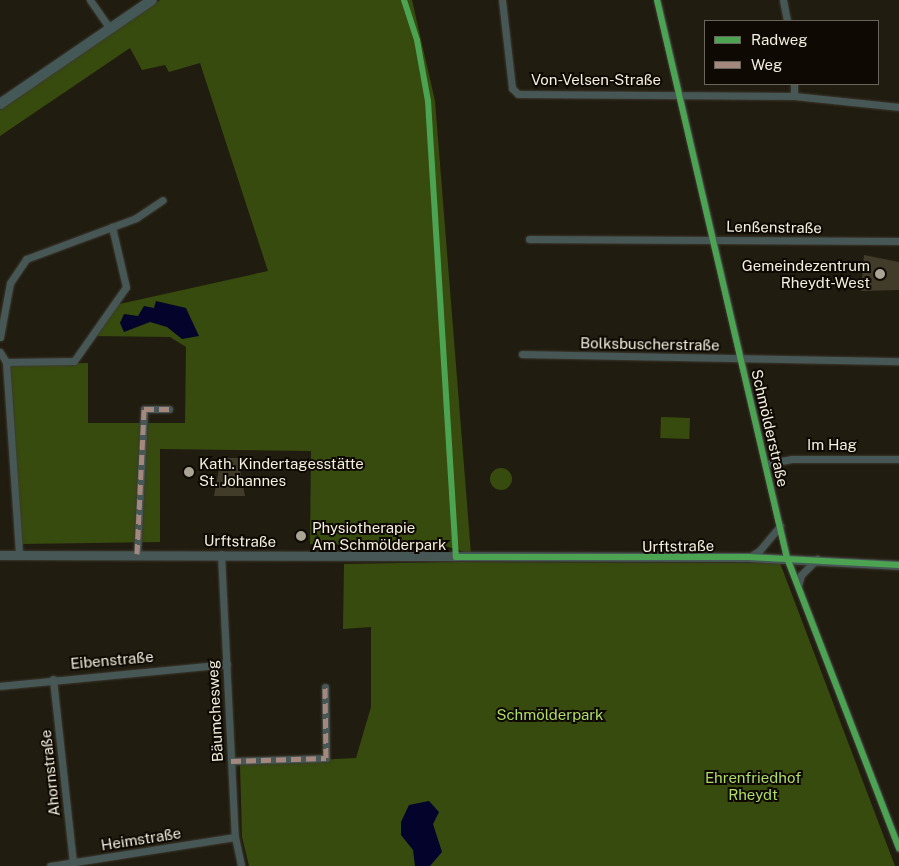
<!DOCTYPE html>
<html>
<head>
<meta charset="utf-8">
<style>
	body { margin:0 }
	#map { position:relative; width:899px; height:866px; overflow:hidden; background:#211c10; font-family:"Public Sans",sans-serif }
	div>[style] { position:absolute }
	.green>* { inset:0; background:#374b0e; transform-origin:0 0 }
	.round { border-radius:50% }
	.water>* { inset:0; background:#03032b }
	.building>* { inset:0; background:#413b2a }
	.roads { filter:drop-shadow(0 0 1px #3d392f) drop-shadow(0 0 1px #3d392f) }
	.minor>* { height:7px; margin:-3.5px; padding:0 3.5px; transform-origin:3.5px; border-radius:3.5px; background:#465755 }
	.tertiary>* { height:9px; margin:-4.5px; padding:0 4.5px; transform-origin:4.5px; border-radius:4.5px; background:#465755 }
	.secondary>* { height:10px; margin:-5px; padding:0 5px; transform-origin:5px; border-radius:5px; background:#455858 }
	.quiet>* { height:5px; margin-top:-2.5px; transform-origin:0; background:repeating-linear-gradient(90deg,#a5887d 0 10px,transparent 0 15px) }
	.cycleway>* { height:6px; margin:-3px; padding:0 3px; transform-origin:3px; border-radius:3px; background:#4ca352 }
	.dots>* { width:14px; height:14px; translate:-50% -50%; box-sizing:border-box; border:2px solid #0e0a03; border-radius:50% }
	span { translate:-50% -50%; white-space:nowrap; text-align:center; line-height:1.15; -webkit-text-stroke:4px #0e0a03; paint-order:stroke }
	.street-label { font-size:15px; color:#f4eee0 }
	.poi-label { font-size:15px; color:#f4eee0 }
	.right { translate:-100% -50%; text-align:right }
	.left { translate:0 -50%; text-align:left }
	.park-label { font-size:15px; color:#afdb67 }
	.legend { position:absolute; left:704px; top:20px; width:175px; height:65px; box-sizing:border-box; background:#0e0a03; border:1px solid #6a655b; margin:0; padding:6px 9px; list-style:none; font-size:15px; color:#f4eee0 }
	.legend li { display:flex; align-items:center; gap:10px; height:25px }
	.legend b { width:25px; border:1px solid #6a655b }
</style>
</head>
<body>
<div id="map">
	<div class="green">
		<i style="clip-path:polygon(160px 0,412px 0,435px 101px,471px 554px,445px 546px,310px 544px,311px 451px,160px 449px,160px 542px,22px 544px,10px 365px,88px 363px,88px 423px,185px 423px,186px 347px,170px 337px,92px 336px,115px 305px,268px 271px,200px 63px,169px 72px,165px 65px,142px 70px,130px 48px,0 136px,0 110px)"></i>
		<i style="left:661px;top:417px;width:29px;height:21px;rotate:2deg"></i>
		<i class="round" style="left:490px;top:468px;width:22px;height:22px"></i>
		<i style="clip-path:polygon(456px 562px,780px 563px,895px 866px,249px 866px,242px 837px,240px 764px,356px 758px,371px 707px,371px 627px,343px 629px,344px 564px)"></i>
	</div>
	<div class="water">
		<i style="clip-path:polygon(156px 301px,186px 308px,199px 336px,182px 339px,167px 327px,150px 322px,124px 332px,120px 323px,124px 314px,138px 316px,144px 306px,154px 308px)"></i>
		<i style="clip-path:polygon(429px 801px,439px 812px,433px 824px,442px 852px,430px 866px,415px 866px,413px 850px,401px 835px,401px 822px,409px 805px)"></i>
	</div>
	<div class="building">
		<i style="clip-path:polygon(864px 255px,899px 262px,899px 290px,861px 291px)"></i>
		<i style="clip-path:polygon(221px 458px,238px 458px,245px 496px,214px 496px)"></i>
	</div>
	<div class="roads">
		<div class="minor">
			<i style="left:90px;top:0;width:35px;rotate:55deg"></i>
			<i style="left:502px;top:0;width:89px;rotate:83.5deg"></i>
			<i style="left:512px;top:88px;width:8px;rotate:45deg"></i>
			<i style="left:518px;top:94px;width:276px;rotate:0.4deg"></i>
			<i style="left:794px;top:96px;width:106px;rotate:6deg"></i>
			<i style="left:657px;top:0;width:573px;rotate:76.89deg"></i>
			<i style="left:787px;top:558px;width:311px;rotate:68.9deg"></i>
			<i style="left:783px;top:0;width:21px;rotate:79deg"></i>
			<i style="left:794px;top:84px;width:12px;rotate:90deg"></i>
			<i style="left:529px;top:239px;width:370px;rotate:0.3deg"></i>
			<i style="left:0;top:337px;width:55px;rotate:-79.5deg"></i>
			<i style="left:10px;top:283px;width:29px;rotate:-56deg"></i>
			<i style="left:26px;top:259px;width:117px;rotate:-20.4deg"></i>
			<i style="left:136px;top:218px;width:32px;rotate:-34deg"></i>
			<i style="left:0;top:352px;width:12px;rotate:59deg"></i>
			<i style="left:6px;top:362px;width:68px;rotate:-0.8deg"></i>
			<i style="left:74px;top:361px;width:90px;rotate:-54.9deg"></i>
			<i style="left:126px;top:287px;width:62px;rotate:-103.1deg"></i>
			<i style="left:522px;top:354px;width:377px;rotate:1.1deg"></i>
			<i style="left:6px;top:362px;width:193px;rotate:86.1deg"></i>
			<i style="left:766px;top:464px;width:26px;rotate:-11deg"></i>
			<i style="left:792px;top:459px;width:107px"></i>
			<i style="left:137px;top:554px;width:145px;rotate:-87.2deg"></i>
			<i style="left:144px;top:409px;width:25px"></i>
			<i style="left:221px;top:554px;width:283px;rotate:87.2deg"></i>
			<i style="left:235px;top:837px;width:30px;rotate:78deg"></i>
			<i style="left:749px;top:557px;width:12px;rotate:-31deg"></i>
			<i style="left:759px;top:551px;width:33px;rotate:-50deg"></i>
			<i style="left:798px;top:586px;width:11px;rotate:-75deg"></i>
			<i style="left:801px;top:575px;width:23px;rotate:-45deg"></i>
			<i style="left:53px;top:679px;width:185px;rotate:83.8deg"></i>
			<i style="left:0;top:686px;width:228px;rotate:-5.5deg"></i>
			<i style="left:231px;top:761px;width:95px;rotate:-1.8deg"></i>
			<i style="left:326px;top:758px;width:71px;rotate:-90.8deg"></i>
			<i style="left:50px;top:866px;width:187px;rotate:-8.9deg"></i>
		</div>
		<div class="tertiary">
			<i style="left:0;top:555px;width:748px;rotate:0.15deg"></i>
			<i style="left:748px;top:557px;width:151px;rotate:3deg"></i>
		</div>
		<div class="secondary">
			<i style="left:0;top:104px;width:184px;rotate:-34.4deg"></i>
		</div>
	</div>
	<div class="quiet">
		<i style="left:137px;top:554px;width:145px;rotate:-87.2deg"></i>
		<i style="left:144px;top:409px;width:25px"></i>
		<i style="left:231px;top:761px;width:95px;rotate:-1.8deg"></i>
		<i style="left:326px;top:758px;width:71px;rotate:-90.8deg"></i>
	</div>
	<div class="cycleway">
		<i style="left:404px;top:0;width:42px;rotate:72deg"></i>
		<i style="left:417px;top:40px;width:62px;rotate:79.8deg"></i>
		<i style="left:428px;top:101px;width:457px;rotate:86.5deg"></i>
		<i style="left:456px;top:557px;width:292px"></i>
		<i style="left:748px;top:557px;width:151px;rotate:3deg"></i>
		<i style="left:657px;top:0;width:573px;rotate:76.89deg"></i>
		<i style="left:787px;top:558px;width:311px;rotate:68.9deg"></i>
	</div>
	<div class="dots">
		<i style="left:880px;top:274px;background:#aaa497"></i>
		<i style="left:189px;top:472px;background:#aaa497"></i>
		<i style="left:301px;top:536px;background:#aaa497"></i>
	</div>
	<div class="street-label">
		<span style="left:596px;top:80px">Von-Velsen-Straße</span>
		<span style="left:774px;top:227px;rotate:1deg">Lenßenstraße</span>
		<span style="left:650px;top:344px;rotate:1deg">Bolksbuscherstraße</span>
		<span style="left:770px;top:428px;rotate:77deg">Schmölderstraße</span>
		<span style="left:832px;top:445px">Im Hag</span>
		<span style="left:240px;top:541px;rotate:1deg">Urftstraße</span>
		<span style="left:678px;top:546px;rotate:-1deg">Urftstraße</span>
		<span style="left:112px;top:660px;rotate:-5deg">Eibenstraße</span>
		<span style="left:215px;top:711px;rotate:-93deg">Bäumchesweg</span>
		<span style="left:50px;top:773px;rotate:-96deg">Ahornstraße</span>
		<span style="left:141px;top:839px;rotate:-9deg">Heimstraße</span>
	</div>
	<div class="poi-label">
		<span class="right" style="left:870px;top:274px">Gemeindezentrum<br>Rheydt-West</span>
		<span class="left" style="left:199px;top:472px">Kath. Kindertagesstätte<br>St. Johannes</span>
		<span class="left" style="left:312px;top:536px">Physiotherapie<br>Am Schmölderpark</span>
	</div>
	<div class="park-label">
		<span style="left:550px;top:715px">Schmölderpark</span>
		<span style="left:753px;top:786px">Ehrenfriedhof<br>Rheydt</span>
	</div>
	<ul class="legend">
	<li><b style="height:6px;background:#4ca352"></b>Radweg</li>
	<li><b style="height:6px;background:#a5887d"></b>Weg</li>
	</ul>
</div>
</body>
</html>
